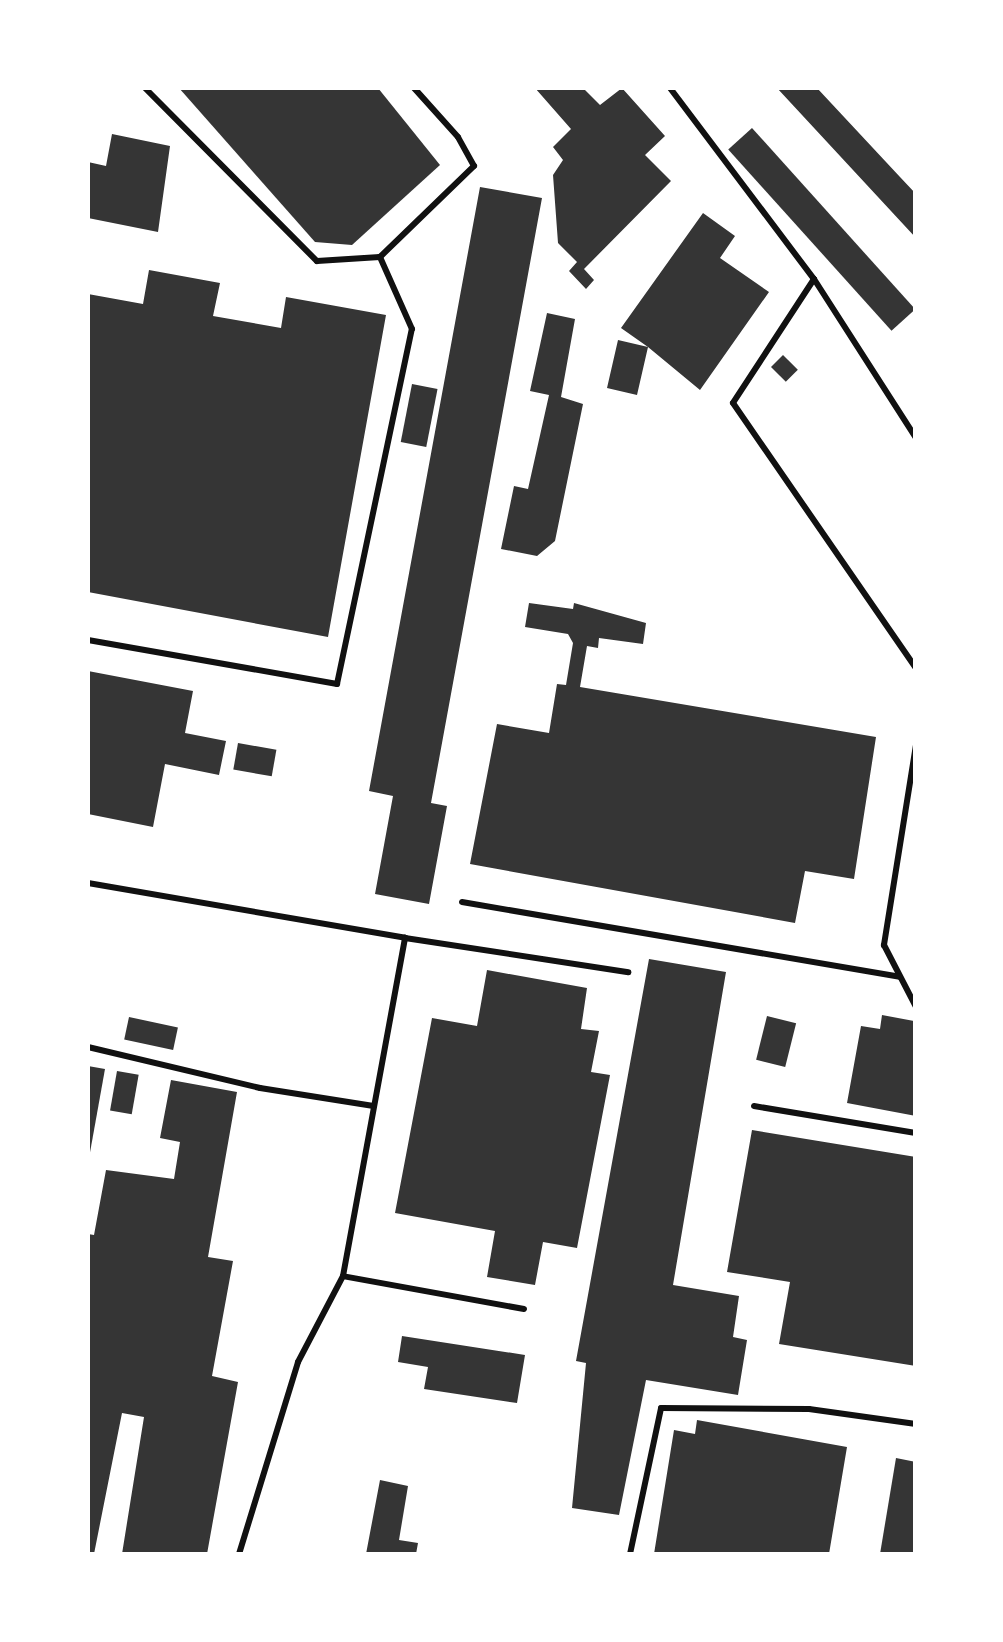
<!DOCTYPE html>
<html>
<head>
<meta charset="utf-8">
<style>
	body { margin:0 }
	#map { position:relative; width:1003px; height:1642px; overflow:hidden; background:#fff; font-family:Mulish,sans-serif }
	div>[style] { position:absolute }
	.building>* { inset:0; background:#353535; transform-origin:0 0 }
	.service>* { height:6px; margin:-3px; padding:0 3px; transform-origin:3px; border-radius:3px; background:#111 }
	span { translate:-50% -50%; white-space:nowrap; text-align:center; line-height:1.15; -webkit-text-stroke:9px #fff; paint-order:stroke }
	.frame { position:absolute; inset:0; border:90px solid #fff; pointer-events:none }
</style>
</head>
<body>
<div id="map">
	<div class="building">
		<i style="clip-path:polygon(179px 88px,378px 88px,440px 165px,352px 245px,315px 242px)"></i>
		<i style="clip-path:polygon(535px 88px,583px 88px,600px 105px,622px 88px,665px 136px,645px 155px,671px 181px,584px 269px,594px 280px,586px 289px,569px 271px,577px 262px,558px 243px,553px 175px,563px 160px,553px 147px,571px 129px)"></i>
		<i style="clip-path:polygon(777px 88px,817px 88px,900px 177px,916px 194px,916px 238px)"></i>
		<i style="left:752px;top:128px;width:244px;height:32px;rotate:48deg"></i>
		<i style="clip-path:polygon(112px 134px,170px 146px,158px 232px,88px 218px,88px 162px,106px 166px)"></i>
		<i style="clip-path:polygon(480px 187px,542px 198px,431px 803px,447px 806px,429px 904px,375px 894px,393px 796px,369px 791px)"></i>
		<i style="clip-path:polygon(703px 213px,735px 236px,720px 258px,769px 292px,700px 390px,648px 347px,637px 395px,607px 388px,618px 340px,648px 347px,621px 328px)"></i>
		<i style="clip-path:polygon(149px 270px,220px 283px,213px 316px,281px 328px,286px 297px,386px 315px,328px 637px,88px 592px,88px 294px,143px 304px)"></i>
		<i style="clip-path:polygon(547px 313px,575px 319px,561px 397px,583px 404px,555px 541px,537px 556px,501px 549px,514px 486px,528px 489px,549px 395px,530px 391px)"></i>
		<i style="left:783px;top:355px;width:21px;height:17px;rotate:45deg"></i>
		<i style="left:412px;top:384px;width:26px;height:59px;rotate:11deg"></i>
		<i style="clip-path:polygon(529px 603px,573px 609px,574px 603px,646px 623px,643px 644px,599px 638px,598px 648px,587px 646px,580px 687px,876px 737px,854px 879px,805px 871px,795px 923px,470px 864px,497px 724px,549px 733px,557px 684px,566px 685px,573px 643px,568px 634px,525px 627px)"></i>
		<i style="clip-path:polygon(88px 671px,193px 691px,185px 733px,226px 741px,219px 775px,165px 764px,153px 827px,88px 814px)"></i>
		<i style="left:238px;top:743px;width:39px;height:27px;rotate:10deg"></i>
		<i style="clip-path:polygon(649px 959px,726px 972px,673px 1285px,739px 1296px,733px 1337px,747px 1340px,738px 1395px,646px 1380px,619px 1515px,572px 1508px,586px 1363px,576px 1361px)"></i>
		<i style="clip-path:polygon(487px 970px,587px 988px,581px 1029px,599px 1031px,591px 1072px,610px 1075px,577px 1248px,543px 1242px,535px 1285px,487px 1277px,495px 1231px,395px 1213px,432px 1018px,477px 1026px)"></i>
		<i style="clip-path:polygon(882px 1015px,914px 1021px,916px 1116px,847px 1103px,861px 1026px,880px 1029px)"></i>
		<i style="left:767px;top:1016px;width:30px;height:45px;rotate:14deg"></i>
		<i style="left:129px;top:1017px;width:50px;height:23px;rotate:12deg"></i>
		<i style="clip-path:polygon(88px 1066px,105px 1069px,89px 1158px,88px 1158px)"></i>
		<i style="left:117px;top:1071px;width:22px;height:40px;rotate:10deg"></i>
		<i style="clip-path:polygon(171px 1080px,237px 1092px,208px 1257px,233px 1261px,212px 1376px,238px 1382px,207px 1554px,122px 1554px,144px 1417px,122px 1413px,94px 1554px,88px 1554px,88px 1234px,94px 1235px,106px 1170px,174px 1179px,180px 1142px,160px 1138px)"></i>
		<i style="clip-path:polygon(752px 1130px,916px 1157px,916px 1366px,779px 1344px,790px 1282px,727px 1272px)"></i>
		<i style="clip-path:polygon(402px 1336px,525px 1355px,517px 1403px,424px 1389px,428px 1367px,398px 1362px)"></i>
		<i style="clip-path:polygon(697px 1420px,847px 1447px,829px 1554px,654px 1554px,674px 1430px,695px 1434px)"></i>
		<i style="clip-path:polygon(896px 1458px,916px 1462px,916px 1554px,880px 1554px)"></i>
		<i style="clip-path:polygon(380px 1480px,408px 1486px,399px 1540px,418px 1543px,416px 1554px,366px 1554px)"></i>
	</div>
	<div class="service">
		<i style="left:145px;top:88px;width:244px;rotate:45.2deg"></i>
		<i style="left:317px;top:261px;width:63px;rotate:-3.6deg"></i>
		<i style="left:380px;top:257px;width:131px;rotate:-44.1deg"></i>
		<i style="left:474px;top:166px;width:33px;rotate:-119deg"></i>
		<i style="left:458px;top:137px;width:66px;rotate:-131.9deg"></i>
		<i style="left:670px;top:88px;width:239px;rotate:53deg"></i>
		<i style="left:814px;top:279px;width:189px;rotate:57.3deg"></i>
		<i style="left:814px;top:279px;width:148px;rotate:123.2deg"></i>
		<i style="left:733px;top:403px;width:322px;rotate:55.4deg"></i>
		<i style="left:88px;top:640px;width:253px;rotate:10deg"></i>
		<i style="left:337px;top:684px;width:363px;rotate:-78.1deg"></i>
		<i style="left:412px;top:329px;width:79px;rotate:-114deg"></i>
		<i style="left:916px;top:745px;width:203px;rotate:99.1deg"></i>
		<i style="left:884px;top:945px;width:70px;rotate:62.7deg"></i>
		<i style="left:88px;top:883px;width:322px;rotate:9.8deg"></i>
		<i style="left:462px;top:902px;width:444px;rotate:9.7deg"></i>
		<i style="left:88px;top:1047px;width:177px;rotate:13.4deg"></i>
		<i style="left:260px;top:1088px;width:115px;rotate:9deg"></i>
		<i style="left:754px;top:1106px;width:164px;rotate:9.5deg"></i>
		<i style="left:524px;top:1309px;width:184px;rotate:-169.7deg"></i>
		<i style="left:343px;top:1276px;width:344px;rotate:-79.6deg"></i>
		<i style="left:405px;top:938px;width:226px;rotate:8.7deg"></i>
		<i style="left:239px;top:1554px;width:201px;rotate:-72.9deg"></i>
		<i style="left:298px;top:1362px;width:97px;rotate:-62.4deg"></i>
		<i style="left:630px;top:1554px;width:149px;rotate:-78deg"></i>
		<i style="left:661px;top:1408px;width:148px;rotate:0.4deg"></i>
		<i style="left:809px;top:1409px;width:108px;rotate:8deg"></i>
	</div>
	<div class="frame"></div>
</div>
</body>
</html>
